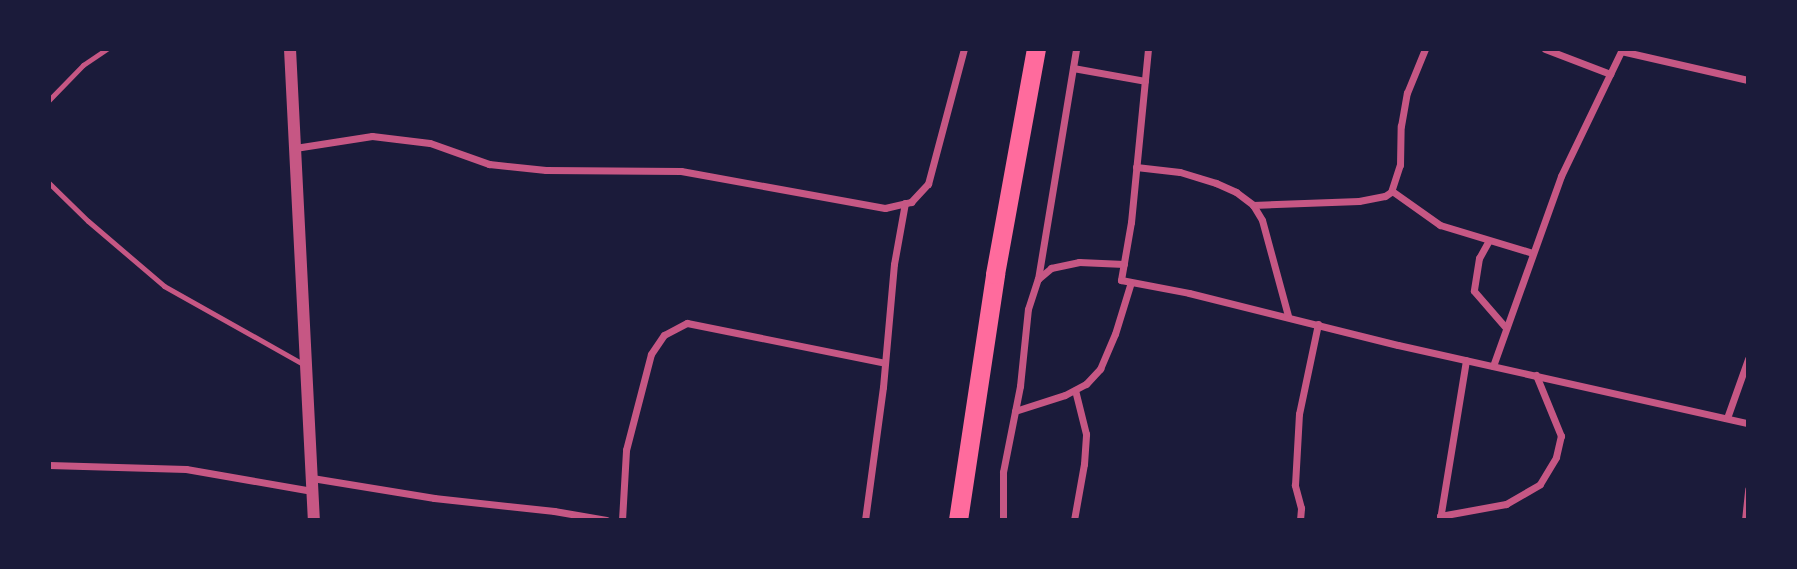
<!DOCTYPE html>
<html>
<head>
<meta charset="utf-8">
<style>
	body { margin:0 }
	#map { position:relative; width:1797px; height:569px; overflow:hidden; background:#1b1b3a; font-family:"Alegreya Sans",sans-serif }
	div>[style] { position:absolute }
	.service>* { height:5px; margin:-2.5px; padding:0 2.5px; transform-origin:2.5px; border-radius:2.5px; background:#c65784 }
	.minor>* { height:7px; margin:-3.5px; padding:0 3.5px; transform-origin:3.5px; border-radius:3.5px; background:#c65784 }
	.tertiary>* { height:12px; margin:-6px; padding:0 6px; transform-origin:6px; border-radius:6px; background:#c65784 }
	.trunk>* { height:19px; margin:-9.5px; padding:0 9.5px; transform-origin:9.5px; border-radius:9.5px; background:#ff6b9d }
	span { translate:-50% -50%; white-space:nowrap; text-align:center; line-height:1.15; -webkit-text-stroke:5px #1b1b3a; paint-order:stroke }
	.frame { position:absolute; inset:0; border:51px solid #1b1b3a; pointer-events:none }
</style>
</head>
<body>
<div id="map">
	<div class="service">
		<i style="left:49px;top:100px;width:49px;rotate:-45.8deg"></i>
		<i style="left:83px;top:65px;width:29px;rotate:-34deg"></i>
		<i style="left:49px;top:183px;width:54px;rotate:44.3deg"></i>
		<i style="left:88px;top:221px;width:100px;rotate:40.5deg"></i>
		<i style="left:164px;top:286px;width:159px;rotate:29.3deg"></i>
	</div>
	<div class="minor">
		<i style="left:1148px;top:49px;width:174px;rotate:95.6deg"></i>
		<i style="left:1131px;top:222px;width:59px;rotate:99.8deg"></i>
		<i style="left:1121px;top:280px;width:69px;rotate:10.8deg"></i>
		<i style="left:1189px;top:293px;width:215px;rotate:14deg"></i>
		<i style="left:1398px;top:345px;width:359px;rotate:12.6deg"></i>
		<i style="left:1545px;top:49px;width:70px;rotate:21deg"></i>
		<i style="left:1621px;top:51px;width:130px;rotate:12.9deg"></i>
		<i style="left:1073px;top:68px;width:73px;rotate:10.2deg"></i>
		<i style="left:295px;top:148px;width:78px;rotate:-8.9deg"></i>
		<i style="left:372px;top:136px;width:58px;rotate:6.9deg"></i>
		<i style="left:430px;top:143px;width:63px;rotate:19.6deg"></i>
		<i style="left:489px;top:164px;width:57px;rotate:6deg"></i>
		<i style="left:546px;top:170px;width:135px;rotate:0.4deg"></i>
		<i style="left:681px;top:171px;width:207px;rotate:10.3deg"></i>
		<i style="left:885px;top:208px;width:27px;rotate:-13deg"></i>
		<i style="left:911px;top:202px;width:25px;rotate:-47deg"></i>
		<i style="left:928px;top:184px;width:140px;rotate:-75.1deg"></i>
		<i style="left:1136px;top:167px;width:44px;rotate:6.5deg"></i>
		<i style="left:1180px;top:172px;width:38px;rotate:17deg"></i>
		<i style="left:1216px;top:183px;width:22px;rotate:24deg"></i>
		<i style="left:1236px;top:192px;width:21px;rotate:37deg"></i>
		<i style="left:1253px;top:205px;width:17px;rotate:59deg"></i>
		<i style="left:1262px;top:220px;width:99px;rotate:74.8deg"></i>
		<i style="left:1392px;top:191px;width:59px;rotate:35.3deg"></i>
		<i style="left:1440px;top:225px;width:97px;rotate:16.8deg"></i>
		<i style="left:1253px;top:205px;width:106px;rotate:-2.2deg"></i>
		<i style="left:1359px;top:201px;width:26px;rotate:-11deg"></i>
		<i style="left:1385px;top:196px;width:7px;rotate:-34deg"></i>
		<i style="left:1391px;top:192px;width:28px;rotate:-72deg"></i>
		<i style="left:1400px;top:165px;width:39px;rotate:-89deg"></i>
		<i style="left:1401px;top:126px;width:34px;rotate:-80deg"></i>
		<i style="left:1407px;top:93px;width:48px;rotate:-67.8deg"></i>
		<i style="left:1488px;top:242px;width:18px;rotate:119deg"></i>
		<i style="left:1479px;top:258px;width:33px;rotate:99deg"></i>
		<i style="left:1474px;top:291px;width:49px;rotate:49.1deg"></i>
		<i style="left:1038px;top:279px;width:233px;rotate:-80.6deg"></i>
		<i style="left:1493px;top:366px;width:202px;rotate:-70.3deg"></i>
		<i style="left:1561px;top:176px;width:141px;rotate:-64.3deg"></i>
		<i style="left:1015px;top:411px;width:52px;rotate:-17.7deg"></i>
		<i style="left:1065px;top:395px;width:24px;rotate:-28deg"></i>
		<i style="left:1086px;top:384px;width:21px;rotate:-47deg"></i>
		<i style="left:1100px;top:369px;width:38px;rotate:-67deg"></i>
		<i style="left:1115px;top:334px;width:54px;rotate:-72.9deg"></i>
		<i style="left:1727px;top:418px;width:63px;rotate:-70.4deg"></i>
		<i style="left:49px;top:465px;width:137px;rotate:1.7deg"></i>
		<i style="left:186px;top:469px;width:128px;rotate:9.9deg"></i>
		<i style="left:312px;top:478px;width:124px;rotate:9.3deg"></i>
		<i style="left:434px;top:498px;width:121px;rotate:6.2deg"></i>
		<i style="left:554px;top:511px;width:53px;rotate:9.8deg"></i>
		<i style="left:1440px;top:516px;width:67px;rotate:-10.3deg"></i>
		<i style="left:1506px;top:504px;width:39px;rotate:-30deg"></i>
		<i style="left:1540px;top:484px;width:31px;rotate:-59deg"></i>
		<i style="left:1556px;top:457px;width:22px;rotate:-77deg"></i>
		<i style="left:1561px;top:436px;width:66px;rotate:-112.3deg"></i>
		<i style="left:1440px;top:519px;width:161px;rotate:-80.7deg"></i>
		<i style="left:622px;top:520px;width:70px;rotate:-86.7deg"></i>
		<i style="left:626px;top:450px;width:99px;rotate:-75.4deg"></i>
		<i style="left:651px;top:354px;width:23px;rotate:-56deg"></i>
		<i style="left:664px;top:335px;width:26px;rotate:-28deg"></i>
		<i style="left:687px;top:323px;width:202px;rotate:11.4deg"></i>
		<i style="left:865px;top:520px;width:134px;rotate:-82.3deg"></i>
		<i style="left:883px;top:387px;width:123px;rotate:-84.9deg"></i>
		<i style="left:894px;top:264px;width:62px;rotate:-79.8deg"></i>
		<i style="left:1003px;top:520px;width:48px;rotate:-90deg"></i>
		<i style="left:1003px;top:472px;width:88px;rotate:-78.8deg"></i>
		<i style="left:1020px;top:386px;width:77px;rotate:-84.1deg"></i>
		<i style="left:1028px;top:309px;width:32px;rotate:-72deg"></i>
		<i style="left:1038px;top:279px;width:17px;rotate:-40deg"></i>
		<i style="left:1051px;top:268px;width:29px;rotate:-12deg"></i>
		<i style="left:1079px;top:262px;width:45px;rotate:2.5deg"></i>
		<i style="left:1074px;top:520px;width:57px;rotate:-79.9deg"></i>
		<i style="left:1084px;top:464px;width:30px;rotate:-86deg"></i>
		<i style="left:1086px;top:434px;width:45px;rotate:-104deg"></i>
		<i style="left:1300px;top:520px;width:12px;rotate:-85deg"></i>
		<i style="left:1301px;top:508px;width:24px;rotate:-105deg"></i>
		<i style="left:1295px;top:485px;width:71px;rotate:-86.8deg"></i>
		<i style="left:1299px;top:414px;width:92px;rotate:-78.1deg"></i>
		<i style="left:1745px;top:520px;width:31px;rotate:-84deg"></i>
	</div>
	<div class="tertiary">
		<i style="left:290px;top:49px;width:472px;rotate:87.1deg"></i>
	</div>
	<div class="trunk">
		<i style="left:958px;top:520px;width:249px;rotate:-81.4deg"></i>
		<i style="left:995px;top:274px;width:229px;rotate:-79.7deg"></i>
	</div>
	<div class="frame"></div>
</div>
</body>
</html>
